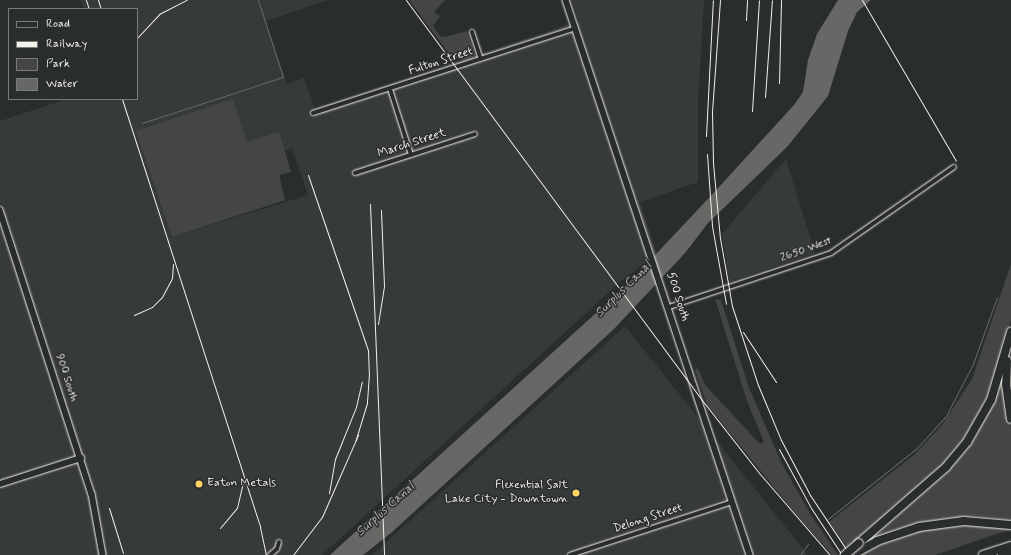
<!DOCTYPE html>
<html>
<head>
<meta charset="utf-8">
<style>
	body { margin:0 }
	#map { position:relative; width:1011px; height:555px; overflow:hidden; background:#2a2d2e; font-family:Mynerve,sans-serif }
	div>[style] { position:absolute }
	.built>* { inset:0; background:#373a3a }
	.green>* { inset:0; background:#444645 }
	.water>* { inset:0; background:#676866 }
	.stream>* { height:1px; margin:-0.5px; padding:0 0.5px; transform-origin:0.5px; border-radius:0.5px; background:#676866 }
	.roads { filter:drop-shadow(0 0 1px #f4f1e8) drop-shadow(0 0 1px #f4f1e8) }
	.minor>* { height:4px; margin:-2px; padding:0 2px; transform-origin:2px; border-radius:2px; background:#2a2d2e }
	.tertiary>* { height:5.5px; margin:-2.75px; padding:0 2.75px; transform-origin:2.75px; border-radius:2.75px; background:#2a2d2e }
	.motorway>* { height:8px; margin:-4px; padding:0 4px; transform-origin:4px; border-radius:4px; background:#2a2d2e }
	.rail>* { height:1px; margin:-0.5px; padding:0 0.5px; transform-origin:0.5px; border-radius:0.5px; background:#f4f1e8 }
	.bridges { filter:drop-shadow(0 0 1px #f4f1e8) drop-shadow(0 0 1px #f4f1e8) }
	.motorway-bridge>* { height:8px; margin:-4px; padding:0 4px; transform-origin:4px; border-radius:4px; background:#2a2d2e }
	.dots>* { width:11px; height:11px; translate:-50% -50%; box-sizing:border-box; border:2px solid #2a2d2e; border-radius:50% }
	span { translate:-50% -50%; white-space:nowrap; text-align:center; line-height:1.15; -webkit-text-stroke:3px #2a2d2e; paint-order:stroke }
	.street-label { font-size:12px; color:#f4f1e8 }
	.poi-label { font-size:12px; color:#f4f1e8 }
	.left { translate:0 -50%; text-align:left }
	.right { translate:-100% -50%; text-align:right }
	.water-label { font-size:13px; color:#b5b3ae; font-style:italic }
	.legend { position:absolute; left:8px; top:8px; width:130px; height:92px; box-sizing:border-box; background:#2a2d2e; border:1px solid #7b7b78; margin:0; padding:5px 7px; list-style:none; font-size:12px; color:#f4f1e8 }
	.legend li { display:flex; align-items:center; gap:8px; height:20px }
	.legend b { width:20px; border:1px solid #7b7b78 }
</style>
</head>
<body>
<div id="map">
	<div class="built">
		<i style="clip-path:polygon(evenodd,80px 0,328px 0,266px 21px,287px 84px,304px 78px,315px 109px,579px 21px,572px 0,704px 0,698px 101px,698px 182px,640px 202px,657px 254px,621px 281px,322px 555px,0 555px,0 121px,67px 99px,137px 99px,137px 9px,84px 9px,80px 0,139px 134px,253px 161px,292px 148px,308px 195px,172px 237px,139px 134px)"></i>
		<i style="clip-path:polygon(786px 159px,815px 253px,729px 282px,722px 234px)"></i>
		<i style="clip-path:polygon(625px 326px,808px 555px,372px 555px)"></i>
	</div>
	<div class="green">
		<i style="clip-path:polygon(409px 0,445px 0,434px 12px,440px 16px,433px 26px,440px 36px,445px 37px,467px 31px,475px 55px,473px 58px,463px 63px,461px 58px,453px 59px)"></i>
		<i style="clip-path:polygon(233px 99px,247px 142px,279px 132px,291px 172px,279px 175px,285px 200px,172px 237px,136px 131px)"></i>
		<i style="clip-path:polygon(1011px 264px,1011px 320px,997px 374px,973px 428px,939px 470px,849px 550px,829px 522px,915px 454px,942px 425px,972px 379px)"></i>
		<i style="clip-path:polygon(715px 299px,721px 300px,749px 388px,782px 464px,811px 515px,838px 555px,832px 555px,794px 512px,707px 405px,695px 370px,698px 368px,705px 385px,760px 444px,764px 442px,747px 401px)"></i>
		<i style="clip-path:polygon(1000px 380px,1004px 381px,1011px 429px,1011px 520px,972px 516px,934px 520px,901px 528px,862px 545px,951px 466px)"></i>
		<i style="clip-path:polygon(961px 523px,1011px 526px,1011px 529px,935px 555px,860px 555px,902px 534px)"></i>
	</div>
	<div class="water">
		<i style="clip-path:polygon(838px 0,871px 0,857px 12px,848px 31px,828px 96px,787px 147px,708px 223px,685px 253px,614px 329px,391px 533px,363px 555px,330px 555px,629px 283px,719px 187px,794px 105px,803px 92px,808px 60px,817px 34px)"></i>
	</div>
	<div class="stream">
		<i style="left:142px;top:123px;width:148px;rotate:-18.1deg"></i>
		<i style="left:283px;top:77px;width:81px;rotate:-108deg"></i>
		<i style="left:828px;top:519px;width:114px;rotate:-38.6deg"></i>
		<i style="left:917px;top:448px;width:43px;rotate:-47.8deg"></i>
		<i style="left:946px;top:416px;width:59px;rotate:-62.6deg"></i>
		<i style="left:973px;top:364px;width:71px;rotate:-70.3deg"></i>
		<i style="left:800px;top:555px;width:14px;rotate:-54deg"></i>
	</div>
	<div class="roads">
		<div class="minor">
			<i style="left:472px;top:32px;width:28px;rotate:72deg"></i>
			<i style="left:390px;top:89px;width:69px;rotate:72.3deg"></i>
			<i style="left:313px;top:113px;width:276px;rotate:-17.9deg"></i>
			<i style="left:355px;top:173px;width:126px;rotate:-18deg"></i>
			<i style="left:669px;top:307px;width:171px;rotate:-18.4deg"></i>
			<i style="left:831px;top:253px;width:150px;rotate:-35deg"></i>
			<i style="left:270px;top:555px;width:9px;rotate:-41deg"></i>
			<i style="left:277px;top:549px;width:7px;rotate:-74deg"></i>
			<i style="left:570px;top:555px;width:170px;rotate:-18.1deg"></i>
		</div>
		<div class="tertiary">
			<i style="left:566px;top:0;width:585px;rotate:71.66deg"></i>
			<i style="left:0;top:210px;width:299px;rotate:72.1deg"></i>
			<i style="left:92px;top:494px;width:62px;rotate:79.8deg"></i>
			<i style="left:0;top:484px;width:85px;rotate:-17.8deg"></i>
		</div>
		<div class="motorway">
			<i style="left:1007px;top:361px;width:23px;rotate:92deg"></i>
			<i style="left:1006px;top:384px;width:35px;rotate:82deg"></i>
			<i style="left:859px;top:543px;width:116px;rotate:-41.1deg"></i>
			<i style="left:946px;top:467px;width:33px;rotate:-50deg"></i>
			<i style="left:967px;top:442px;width:48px;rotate:-60.3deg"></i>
			<i style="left:991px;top:400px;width:71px;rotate:-73.6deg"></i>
			<i style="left:852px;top:555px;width:29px;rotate:-29deg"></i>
			<i style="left:877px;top:541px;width:44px;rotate:-18.4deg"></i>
			<i style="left:919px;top:527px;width:45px;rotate:-7.6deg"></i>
			<i style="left:964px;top:521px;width:47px;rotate:4.9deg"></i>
			<i style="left:983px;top:555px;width:29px;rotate:-18deg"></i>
			<i style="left:1002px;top:555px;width:9px;rotate:-18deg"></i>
		</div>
	</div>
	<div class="rail">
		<i style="left:86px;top:0;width:9px;rotate:72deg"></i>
		<i style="left:98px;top:0;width:9px;rotate:72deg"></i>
		<i style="left:406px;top:0;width:491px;rotate:53.5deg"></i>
		<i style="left:698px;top:395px;width:100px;rotate:51.9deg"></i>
		<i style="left:760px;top:474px;width:107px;rotate:49.2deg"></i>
		<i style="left:720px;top:0;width:111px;rotate:94.1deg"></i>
		<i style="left:712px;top:111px;width:52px;rotate:88.9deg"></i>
		<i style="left:713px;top:163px;width:75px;rotate:84.7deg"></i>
		<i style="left:720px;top:238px;width:69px;rotate:80deg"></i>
		<i style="left:732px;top:306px;width:83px;rotate:71.8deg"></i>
		<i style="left:758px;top:385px;width:60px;rotate:67.3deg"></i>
		<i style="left:781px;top:440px;width:62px;rotate:62.2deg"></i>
		<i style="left:810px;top:495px;width:72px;rotate:56.3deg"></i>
		<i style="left:862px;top:0;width:186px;rotate:59.7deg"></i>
		<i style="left:746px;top:20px;width:20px;rotate:-87deg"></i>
		<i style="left:137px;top:38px;width:33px;rotate:-47deg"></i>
		<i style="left:159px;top:14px;width:31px;rotate:-27deg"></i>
		<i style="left:779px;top:83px;width:83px;rotate:-88.6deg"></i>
		<i style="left:765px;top:97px;width:97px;rotate:-85.9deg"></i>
		<i style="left:122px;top:99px;width:450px;rotate:72.1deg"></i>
		<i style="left:260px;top:527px;width:29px;rotate:78deg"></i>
		<i style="left:752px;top:111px;width:111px;rotate:-86.4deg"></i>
		<i style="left:706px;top:136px;width:136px;rotate:-87.1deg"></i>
		<i style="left:707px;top:154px;width:72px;rotate:86deg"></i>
		<i style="left:712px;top:226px;width:79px;rotate:79.8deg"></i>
		<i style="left:308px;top:175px;width:185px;rotate:71.1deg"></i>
		<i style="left:368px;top:350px;width:23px;rotate:88deg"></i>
		<i style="left:369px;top:373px;width:30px;rotate:94deg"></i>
		<i style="left:367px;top:403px;width:39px;rotate:107deg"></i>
		<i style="left:370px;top:204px;width:351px;rotate:87.7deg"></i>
		<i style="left:134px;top:315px;width:20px;rotate:-24deg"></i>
		<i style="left:152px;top:307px;width:14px;rotate:-45deg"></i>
		<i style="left:162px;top:297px;width:21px;rotate:-62deg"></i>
		<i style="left:172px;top:278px;width:14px;rotate:-86deg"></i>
		<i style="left:378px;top:324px;width:38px;rotate:-81deg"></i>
		<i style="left:384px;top:286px;width:76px;rotate:-92.3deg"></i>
		<i style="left:743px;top:332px;width:60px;rotate:56.6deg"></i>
		<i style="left:779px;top:449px;width:67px;rotate:61.5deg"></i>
		<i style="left:811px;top:508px;width:56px;rotate:56.6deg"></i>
		<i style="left:329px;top:493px;width:35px;rotate:-80deg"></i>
		<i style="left:335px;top:459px;width:56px;rotate:-68deg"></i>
		<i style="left:356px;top:407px;width:26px;rotate:-77deg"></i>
		<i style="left:109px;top:508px;width:47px;rotate:72.7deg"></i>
		<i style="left:220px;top:528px;width:26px;rotate:-50deg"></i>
		<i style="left:237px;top:508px;width:28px;rotate:-77deg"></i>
		<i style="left:293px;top:555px;width:48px;rotate:-52.7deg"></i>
		<i style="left:322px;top:517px;width:90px;rotate:-66.3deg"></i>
	</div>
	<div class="bridges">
		<div class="motorway-bridge">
			<i style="left:845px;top:555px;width:18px;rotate:-41deg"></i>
		</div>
	</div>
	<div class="dots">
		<i style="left:199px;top:484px;background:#ffd166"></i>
		<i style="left:576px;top:493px;background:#ffd166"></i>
	</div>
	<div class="street-label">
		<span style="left:441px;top:62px;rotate:-18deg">Fulton Street</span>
		<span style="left:412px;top:144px;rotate:-18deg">March Street</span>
		<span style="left:806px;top:250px;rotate:-20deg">2650 West</span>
		<span style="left:677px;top:297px;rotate:72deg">500 South</span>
		<span style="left:66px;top:378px;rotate:72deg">900 South</span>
		<span style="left:648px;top:519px;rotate:-18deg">Delong Street</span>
	</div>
	<div class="poi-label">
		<span class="left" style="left:207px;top:484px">Eaton Metals</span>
		<span class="right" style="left:568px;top:493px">Flexential Salt<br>Lake City - Downtown</span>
	</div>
	<div class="water-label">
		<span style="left:624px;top:290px;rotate:-45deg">Surplus Canal</span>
		<span style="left:386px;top:510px;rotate:-42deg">Surplus Canal</span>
	</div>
	<ul class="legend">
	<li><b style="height:5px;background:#2a2d2e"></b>Road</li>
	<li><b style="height:5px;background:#f4f1e8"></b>Railway</li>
	<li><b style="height:11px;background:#444645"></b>Park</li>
	<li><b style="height:11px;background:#676866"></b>Water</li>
	</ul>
</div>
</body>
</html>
